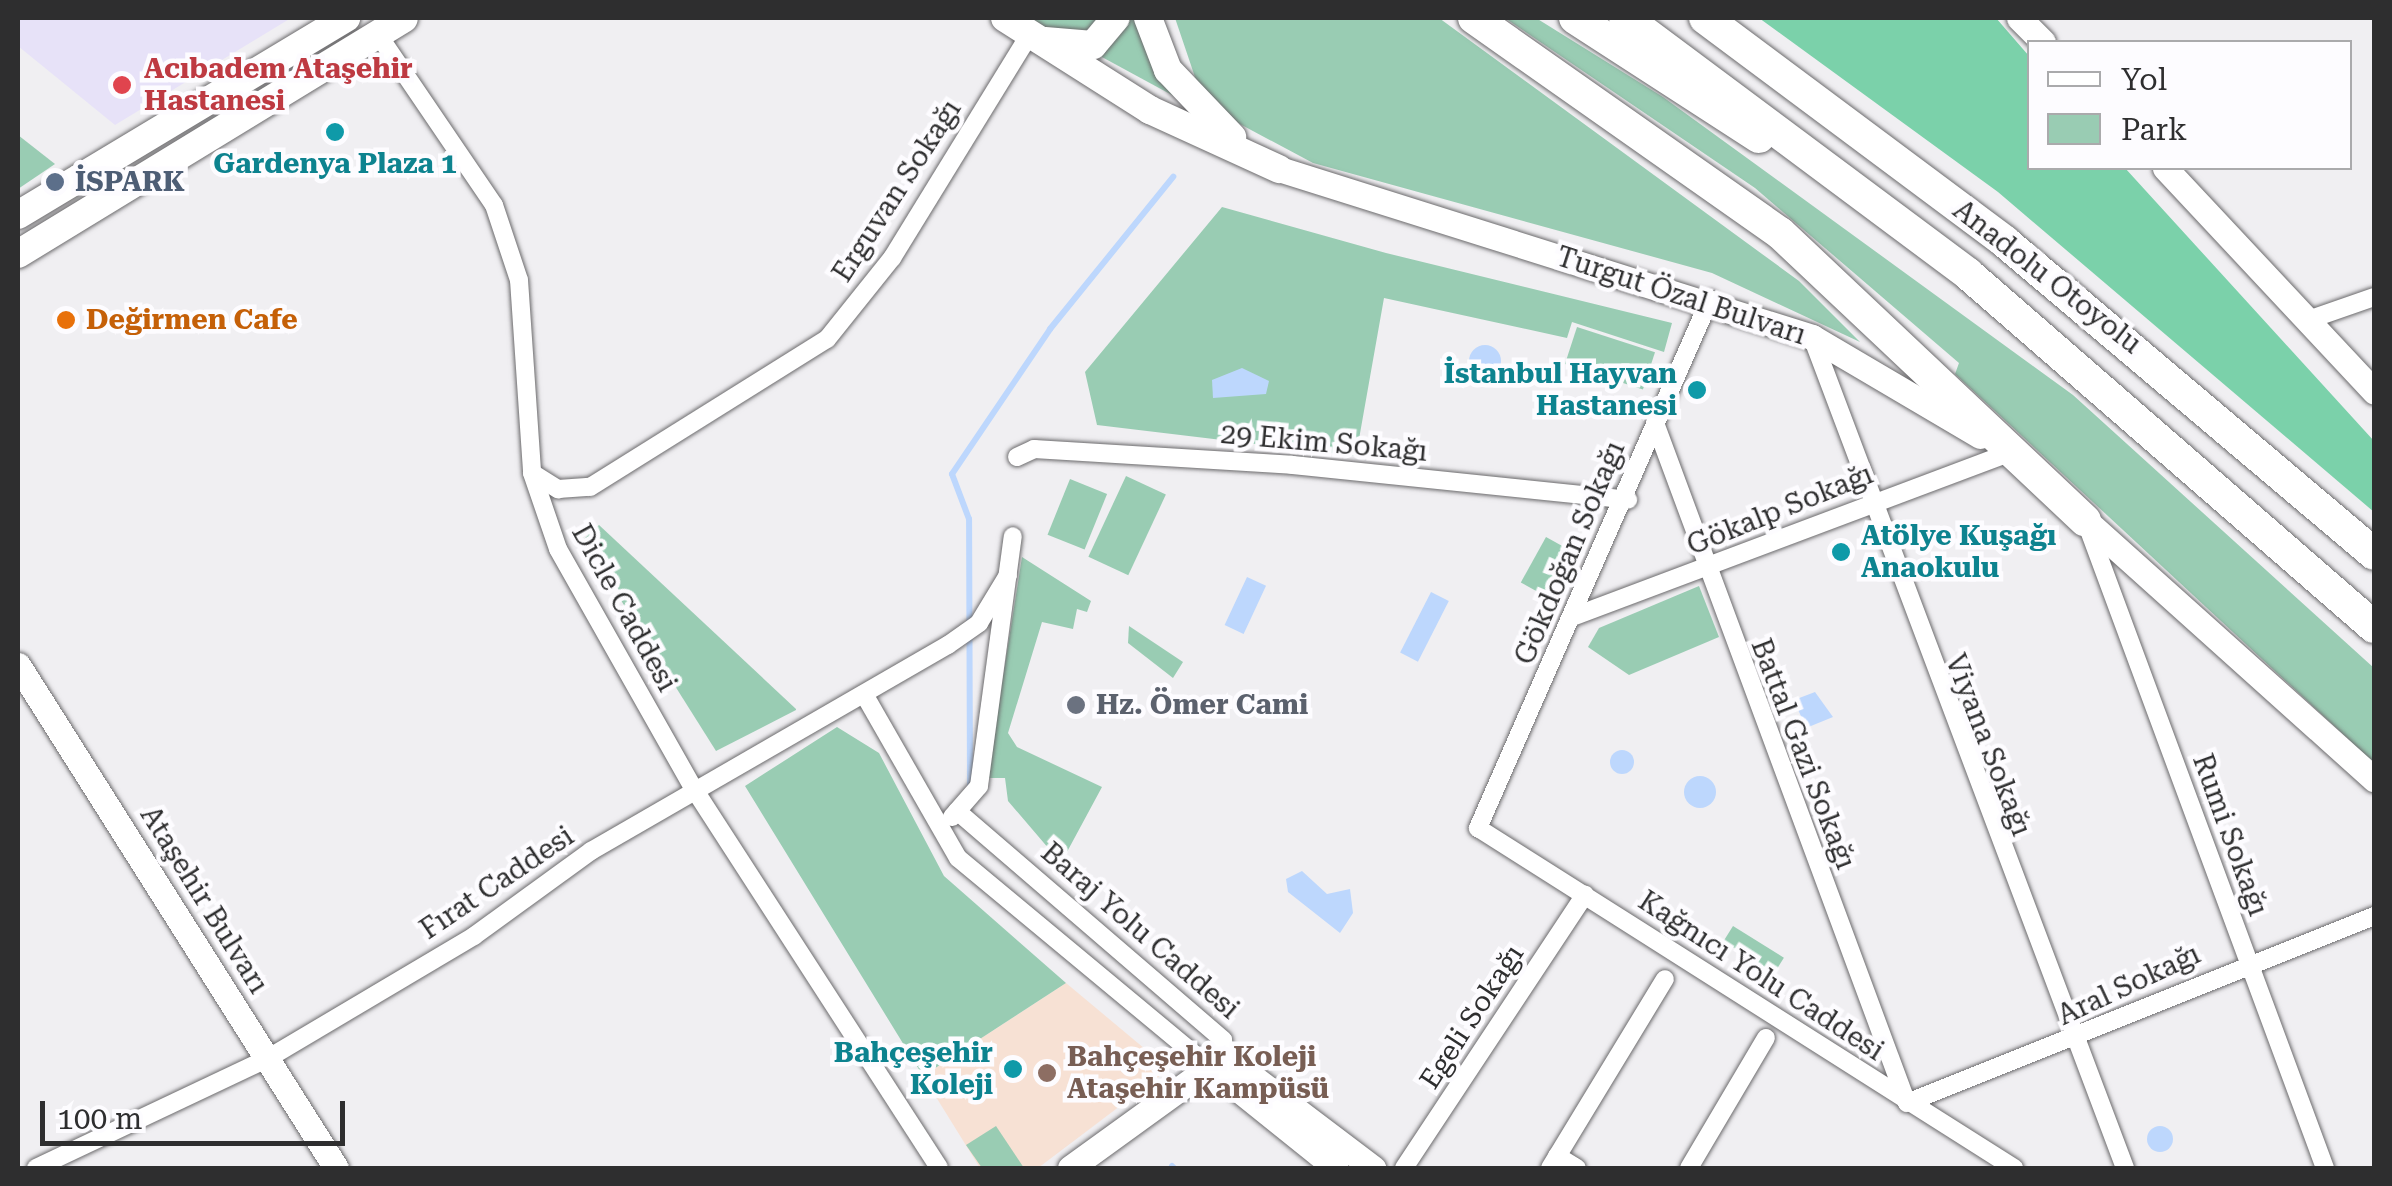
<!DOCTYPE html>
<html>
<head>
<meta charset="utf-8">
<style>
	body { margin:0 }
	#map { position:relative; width:2392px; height:1186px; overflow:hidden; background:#f0eff2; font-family:"Roboto Serif",serif }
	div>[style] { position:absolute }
	.education>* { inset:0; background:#f7e1d4 }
	.medical>* { inset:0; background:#e7e2f8 }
	.green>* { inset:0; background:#99ccb3; transform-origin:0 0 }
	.forest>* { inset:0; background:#7bd1aa }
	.water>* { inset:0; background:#bdd7fd; transform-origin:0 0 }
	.round { border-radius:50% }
	.stream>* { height:6px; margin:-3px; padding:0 3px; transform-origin:3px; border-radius:3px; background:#bdd7fd }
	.roads { filter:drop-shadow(0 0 2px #6b6a6c) drop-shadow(0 0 2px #6b6a6c) }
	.street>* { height:18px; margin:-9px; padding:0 9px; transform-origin:9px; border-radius:9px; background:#fff }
	.secondary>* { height:25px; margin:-12.5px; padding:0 12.5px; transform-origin:12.5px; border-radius:12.5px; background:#fff }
	.primary>* { height:28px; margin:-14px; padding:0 14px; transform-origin:14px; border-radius:14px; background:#fff }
	.highway>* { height:32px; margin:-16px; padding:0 16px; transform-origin:16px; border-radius:16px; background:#fff }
	.dots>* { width:28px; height:28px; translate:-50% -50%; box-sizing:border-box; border:5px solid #fdfcff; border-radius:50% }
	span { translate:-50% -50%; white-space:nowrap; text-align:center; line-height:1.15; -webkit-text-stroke:9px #fdfcff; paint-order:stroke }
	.health-label { font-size:28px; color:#be3a42; font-weight:700 }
	.left { translate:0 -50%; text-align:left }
	.culture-label { font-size:28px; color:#0d838f; font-weight:700 }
	.right { translate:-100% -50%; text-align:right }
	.service-label { font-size:28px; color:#4e5e75; font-weight:700 }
	.street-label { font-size:28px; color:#2e2e2f }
	.food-label { font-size:28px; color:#c56008; font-weight:700 }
	.worship-label { font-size:28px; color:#5b616d; font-weight:700 }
	.education-label { font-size:28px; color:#785e54; font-weight:700 }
	.frame { position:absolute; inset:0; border:20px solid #2e2e2f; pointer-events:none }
	.legend { position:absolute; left:2027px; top:40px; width:325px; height:130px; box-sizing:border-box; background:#fdfcff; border:2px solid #aaaaac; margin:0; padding:12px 18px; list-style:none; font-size:30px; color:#2e2e2f }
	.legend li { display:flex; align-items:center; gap:20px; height:50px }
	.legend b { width:50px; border:2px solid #aaaaac }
	.scale { position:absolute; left:40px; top:1101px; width:305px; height:45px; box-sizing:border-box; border:5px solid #2e2e2f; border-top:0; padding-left:12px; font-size:30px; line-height:35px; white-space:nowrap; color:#2e2e2f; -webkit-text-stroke:8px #fdfcff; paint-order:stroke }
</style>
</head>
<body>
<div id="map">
	<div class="education">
		<i style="clip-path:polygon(1066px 983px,1169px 1069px,1038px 1168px,980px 1168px,923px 1076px)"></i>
	</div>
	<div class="medical">
		<i style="clip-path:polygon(18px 18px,291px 18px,115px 125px,18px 46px)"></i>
	</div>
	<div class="green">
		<i style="clip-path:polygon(1023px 18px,1104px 18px,1093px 34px,1059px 35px)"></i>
		<i style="clip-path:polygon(1126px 18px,1135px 18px,1183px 101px,1100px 56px)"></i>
		<i style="clip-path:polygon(1175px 18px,1439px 18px,1799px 281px,1860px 342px,1712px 273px,1313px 163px,1238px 123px,1196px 80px)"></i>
		<i style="clip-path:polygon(1505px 18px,1536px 18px,1663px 97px,2073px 395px,2374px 668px,2374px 763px,1955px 374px,1959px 363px,1755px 188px)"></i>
		<i style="clip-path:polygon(18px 135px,55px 164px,18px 189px)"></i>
		<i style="clip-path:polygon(1222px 207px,1386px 253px,1672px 323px,1664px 352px,1572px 322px,1567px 338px,1384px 298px,1356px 456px,1097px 425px,1085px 372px)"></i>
		<i style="left:1577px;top:327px;width:82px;height:39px;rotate:18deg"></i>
		<i style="left:1126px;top:476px;width:44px;height:89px;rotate:25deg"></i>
		<i style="left:1070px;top:479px;width:40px;height:60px;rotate:22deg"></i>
		<i style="clip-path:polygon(599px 525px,796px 709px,796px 710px,716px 751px,583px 540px)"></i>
		<i style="left:1546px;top:537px;width:31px;height:52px;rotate:29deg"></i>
		<i style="clip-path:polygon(1022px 557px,1091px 601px,1087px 612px,1077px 609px,1073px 629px,1042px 622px,1008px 733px,1017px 747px,1102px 787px,1061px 863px,1008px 801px,1005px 778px,987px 778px)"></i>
		<i style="clip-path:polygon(1699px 586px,1719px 637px,1629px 675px,1588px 647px,1599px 628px)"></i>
		<i style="clip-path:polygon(1129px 626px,1183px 662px,1173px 678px,1128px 643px)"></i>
		<i style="clip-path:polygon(837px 727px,879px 753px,944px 876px,1066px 983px,923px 1076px,745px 786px)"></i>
		<i style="left:1733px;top:926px;width:60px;height:18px;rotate:32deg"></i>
		<i style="clip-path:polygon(996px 1126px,1024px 1168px,982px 1168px,966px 1145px)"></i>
	</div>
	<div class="forest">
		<i style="clip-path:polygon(1759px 18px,1996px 18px,2029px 56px,2030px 168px,2125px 168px,2374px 441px,2374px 512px,1998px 192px)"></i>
	</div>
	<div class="water">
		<i class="round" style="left:1469px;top:345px;width:32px;height:32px"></i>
		<i style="clip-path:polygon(1242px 368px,1269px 381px,1266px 394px,1213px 398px,1212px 380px)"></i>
		<i style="left:1247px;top:577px;width:21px;height:53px;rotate:25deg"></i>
		<i style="left:1431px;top:592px;width:20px;height:68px;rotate:27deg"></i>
		<i style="clip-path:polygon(1815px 692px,1833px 717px,1806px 728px,1794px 700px)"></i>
		<i class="round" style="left:1610px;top:750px;width:24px;height:24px"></i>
		<i class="round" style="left:1684px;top:776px;width:32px;height:32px"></i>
		<i style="clip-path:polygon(1302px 871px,1327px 894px,1350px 889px,1353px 913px,1340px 933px,1288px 892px,1286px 879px)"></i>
		<i class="round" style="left:2147px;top:1126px;width:26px;height:26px"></i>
	</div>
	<div class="stream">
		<i style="left:970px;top:785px;width:266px;rotate:-90.2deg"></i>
		<i style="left:969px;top:519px;width:48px;rotate:-110.7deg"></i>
		<i style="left:952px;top:474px;width:175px;rotate:-55.9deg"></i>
		<i style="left:1050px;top:329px;width:196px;rotate:-51deg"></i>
		<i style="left:1172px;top:1166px;width:3px;rotate:45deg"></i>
	</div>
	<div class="roads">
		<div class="street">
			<i style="left:377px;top:33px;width:208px;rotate:55.8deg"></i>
			<i style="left:494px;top:205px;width:79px;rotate:71.6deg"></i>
			<i style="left:519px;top:280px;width:193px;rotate:86.1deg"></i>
			<i style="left:532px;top:473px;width:80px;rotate:71.1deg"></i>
			<i style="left:558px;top:549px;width:276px;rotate:60.5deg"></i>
			<i style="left:694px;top:789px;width:451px;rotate:57.1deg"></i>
			<i style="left:1710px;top:299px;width:578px;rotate:113.68deg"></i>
			<i style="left:1478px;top:828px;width:635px;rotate:32.39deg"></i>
			<i style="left:2308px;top:320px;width:70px;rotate:-19.2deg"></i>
			<i style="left:1812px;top:337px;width:888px;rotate:69.36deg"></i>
			<i style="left:1655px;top:423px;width:725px;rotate:69.67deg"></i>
			<i style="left:1907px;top:1103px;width:503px;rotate:-21.82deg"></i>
			<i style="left:1017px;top:457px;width:19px;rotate:-25deg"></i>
			<i style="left:1034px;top:449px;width:258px;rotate:3.5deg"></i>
			<i style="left:1292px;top:465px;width:338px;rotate:5.9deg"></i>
			<i style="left:532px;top:473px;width:31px;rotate:32deg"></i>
			<i style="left:558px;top:489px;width:32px;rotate:-4deg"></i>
			<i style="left:590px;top:487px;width:279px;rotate:-32deg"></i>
			<i style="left:827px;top:339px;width:104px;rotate:-51.3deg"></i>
			<i style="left:892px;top:258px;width:262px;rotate:-58.4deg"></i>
			<i style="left:2087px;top:525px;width:686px;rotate:69.69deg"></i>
			<i style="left:1575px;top:616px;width:460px;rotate:-20.6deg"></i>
			<i style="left:864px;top:694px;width:189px;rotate:60.2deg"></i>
			<i style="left:958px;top:858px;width:327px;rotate:39.7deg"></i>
			<i style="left:957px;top:811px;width:351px;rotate:40.7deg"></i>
			<i style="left:1223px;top:1040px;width:16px;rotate:83deg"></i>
			<i style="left:952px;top:817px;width:41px;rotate:-48.9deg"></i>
			<i style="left:979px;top:786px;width:252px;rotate:-82.3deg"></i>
			<i style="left:1557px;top:1156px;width:23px;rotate:31deg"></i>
			<i style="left:36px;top:1168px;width:255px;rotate:-25.3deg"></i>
			<i style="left:267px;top:1059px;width:241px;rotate:-30.7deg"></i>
			<i style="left:474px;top:936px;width:145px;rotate:-36deg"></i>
			<i style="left:591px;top:851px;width:412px;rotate:-30deg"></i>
			<i style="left:948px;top:645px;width:38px;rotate:-35deg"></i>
			<i style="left:979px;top:623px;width:56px;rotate:-58.9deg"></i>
			<i style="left:1404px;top:1168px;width:328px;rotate:-56.5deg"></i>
			<i style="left:1550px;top:1168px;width:221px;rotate:-58.7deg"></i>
			<i style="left:1689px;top:1168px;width:151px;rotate:-59.4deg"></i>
		</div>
		<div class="secondary">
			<i style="left:2019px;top:18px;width:34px;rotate:45deg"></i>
			<i style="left:2165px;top:168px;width:306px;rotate:46.9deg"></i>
			<i style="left:1279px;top:169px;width:559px;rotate:17.49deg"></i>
			<i style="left:1812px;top:337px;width:195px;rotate:30.5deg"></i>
			<i style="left:2074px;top:510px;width:403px;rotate:41.9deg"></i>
			<i style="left:18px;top:665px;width:595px;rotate:57.7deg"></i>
			<i style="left:1199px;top:1076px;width:31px;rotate:11deg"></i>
			<i style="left:1229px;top:1082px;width:137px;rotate:38.8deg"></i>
			<i style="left:1070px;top:1168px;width:191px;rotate:-35.9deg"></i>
			<i style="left:1225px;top:1056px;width:186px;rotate:37.1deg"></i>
		</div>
		<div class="primary">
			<i style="left:1005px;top:18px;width:172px;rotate:32.4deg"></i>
			<i style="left:1150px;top:110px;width:142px;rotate:24.6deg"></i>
			<i style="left:1148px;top:18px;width:56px;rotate:69deg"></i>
			<i style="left:1168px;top:70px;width:93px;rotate:46.3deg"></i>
			<i style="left:1045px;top:41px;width:48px;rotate:4.8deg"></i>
			<i style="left:1093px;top:45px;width:35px;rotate:-50deg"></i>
			<i style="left:18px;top:215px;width:383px;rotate:-31deg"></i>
			<i style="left:18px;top:254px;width:452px;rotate:-31.4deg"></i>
		</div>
		<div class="highway">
			<i style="left:1474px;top:18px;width:374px;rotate:35.1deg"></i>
			<i style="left:1780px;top:233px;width:419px;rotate:43.3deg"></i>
			<i style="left:1575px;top:18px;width:219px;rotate:32.9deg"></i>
			<i style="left:1625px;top:18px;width:428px;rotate:36.7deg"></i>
			<i style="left:1968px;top:274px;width:538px;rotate:41.01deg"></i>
			<i style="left:1705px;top:18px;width:374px;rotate:36.7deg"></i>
			<i style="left:2005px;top:242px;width:483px;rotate:40.2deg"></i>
		</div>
	</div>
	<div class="dots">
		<i style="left:122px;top:85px;background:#e0444e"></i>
		<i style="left:335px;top:132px;background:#0f9aa8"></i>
		<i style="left:55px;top:182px;background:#5c6f8a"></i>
		<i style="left:66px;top:320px;background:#e8710a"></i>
		<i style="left:1697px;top:390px;background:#0f9aa8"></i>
		<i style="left:1841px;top:552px;background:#0f9aa8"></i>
		<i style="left:1076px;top:705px;background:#6b7280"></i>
		<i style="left:1013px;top:1069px;background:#0f9aa8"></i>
		<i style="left:1047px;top:1073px;background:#8d6e63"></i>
	</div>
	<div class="health-label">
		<span class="left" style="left:144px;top:85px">Acıbadem Ataşehir<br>Hastanesi</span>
	</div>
	<div class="culture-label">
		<span style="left:335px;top:164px">Gardenya Plaza 1</span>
		<span class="right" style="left:1677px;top:390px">İstanbul Hayvan<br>Hastanesi</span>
		<span class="left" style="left:1861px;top:552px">Atölye Kuşağı<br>Anaokulu</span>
		<span class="right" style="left:993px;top:1069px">Bahçeşehir<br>Koleji</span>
	</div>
	<div class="service-label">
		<span class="left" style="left:75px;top:182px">İSPARK</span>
	</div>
	<div class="street-label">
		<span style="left:897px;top:191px;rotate:-57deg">Erguvan Sokağı</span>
		<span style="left:2047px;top:277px;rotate:38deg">Anadolu Otoyolu</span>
		<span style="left:1681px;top:296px;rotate:18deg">Turgut Özal Bulvarı</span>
		<span style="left:1324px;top:443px;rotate:5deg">29 Ekim Sokağı</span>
		<span style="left:1780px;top:510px;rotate:-22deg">Gökalp Sokağı</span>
		<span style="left:1570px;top:553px;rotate:-67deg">Gökdoğan Sokağı</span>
		<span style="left:624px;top:608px;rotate:61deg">Dicle Caddesi</span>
		<span style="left:1988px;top:745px;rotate:69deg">Viyana Sokağı</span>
		<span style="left:1803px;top:754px;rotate:69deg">Battal Gazi Sokağı</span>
		<span style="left:2230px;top:835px;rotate:70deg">Rumi Sokağı</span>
		<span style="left:497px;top:883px;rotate:-34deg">Fırat Caddesi</span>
		<span style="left:204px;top:900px;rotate:58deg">Ataşehir Bulvarı</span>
		<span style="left:1140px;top:931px;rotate:41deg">Baraj Yolu Caddesi</span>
		<span style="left:1761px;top:976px;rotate:33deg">Kağnıcı Yolu Caddesi</span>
		<span style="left:2129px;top:985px;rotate:-25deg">Aral Sokağı</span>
		<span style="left:1472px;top:1017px;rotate:-57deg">Egeli Sokağı</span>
	</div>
	<div class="food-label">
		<span class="left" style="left:86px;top:320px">Değirmen Cafe</span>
	</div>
	<div class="worship-label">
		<span class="left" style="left:1096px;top:705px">Hz. Ömer Cami</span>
	</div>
	<div class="education-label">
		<span class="left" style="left:1067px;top:1073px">Bahçeşehir Koleji<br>Ataşehir Kampüsü</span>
	</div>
	<div class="frame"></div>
	<ul class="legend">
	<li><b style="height:12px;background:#fff"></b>Yol</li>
	<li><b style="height:28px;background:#99ccb3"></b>Park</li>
	</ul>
	<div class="scale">100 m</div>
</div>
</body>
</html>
